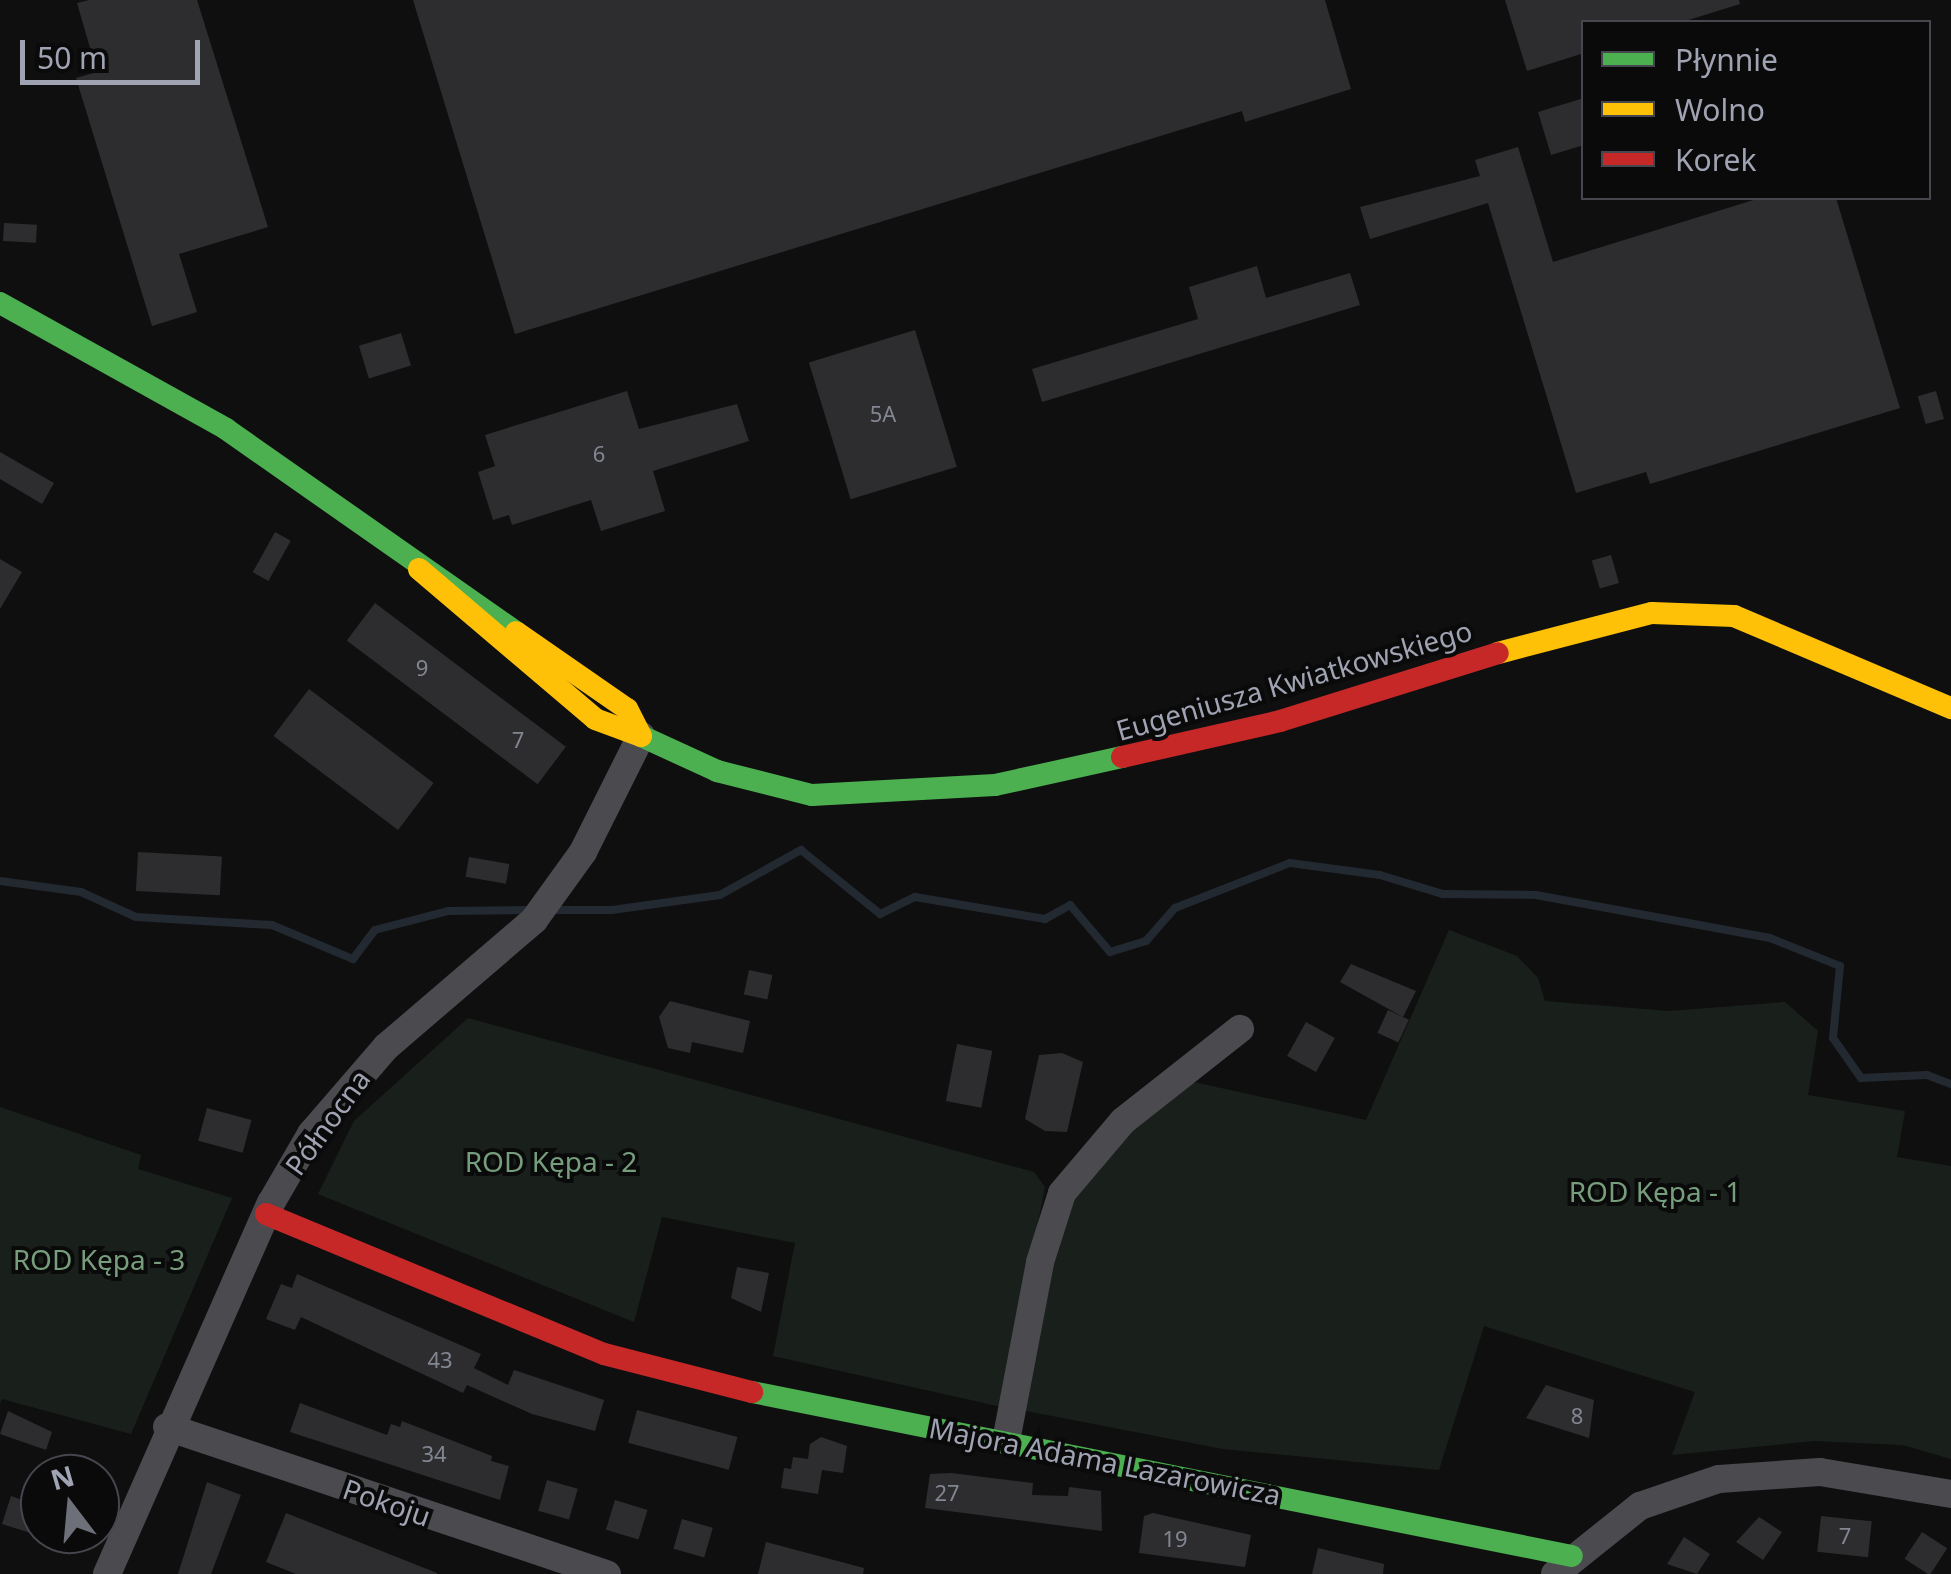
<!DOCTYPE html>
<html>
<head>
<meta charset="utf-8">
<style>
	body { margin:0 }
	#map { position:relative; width:1951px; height:1574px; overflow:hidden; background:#0f0f10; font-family:"Noto Sans",sans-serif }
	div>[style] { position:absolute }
	.green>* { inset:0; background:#19201b }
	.stream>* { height:8px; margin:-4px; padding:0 4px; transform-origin:4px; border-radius:4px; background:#232931 }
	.building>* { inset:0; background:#2d2d2f; transform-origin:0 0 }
	.street>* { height:28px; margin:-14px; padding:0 14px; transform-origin:14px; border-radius:14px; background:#4a4a4f }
	.fast>* { height:22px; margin:-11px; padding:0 11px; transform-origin:11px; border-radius:11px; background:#4caf50 }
	.slow>* { height:22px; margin:-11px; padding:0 11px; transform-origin:11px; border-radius:11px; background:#ffc107 }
	.jam>* { height:22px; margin:-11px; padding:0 11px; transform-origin:11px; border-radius:11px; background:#c62828 }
	span { translate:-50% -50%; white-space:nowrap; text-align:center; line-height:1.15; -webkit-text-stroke:8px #0a0a0b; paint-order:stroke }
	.number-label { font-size:22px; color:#828691 }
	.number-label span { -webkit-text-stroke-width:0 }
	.street-label { font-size:28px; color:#9fa3b2 }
	.park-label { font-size:28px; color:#769d7c }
	.legend { position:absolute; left:1581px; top:20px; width:350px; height:180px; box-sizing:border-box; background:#0a0a0b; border:2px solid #46474e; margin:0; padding:12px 18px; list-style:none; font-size:30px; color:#9fa3b2 }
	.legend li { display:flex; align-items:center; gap:20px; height:50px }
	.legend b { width:50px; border:2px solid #46474e }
	.north { position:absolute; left:20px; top:1454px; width:100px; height:100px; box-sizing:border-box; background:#0a0a0b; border:2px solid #46474e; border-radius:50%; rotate:344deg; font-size:28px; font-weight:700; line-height:40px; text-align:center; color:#9fa3b2 }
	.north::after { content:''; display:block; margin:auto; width:35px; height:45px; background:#6d6f79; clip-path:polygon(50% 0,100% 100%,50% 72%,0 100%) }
	.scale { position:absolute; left:20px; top:40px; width:180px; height:45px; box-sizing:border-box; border:5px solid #9fa3b2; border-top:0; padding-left:12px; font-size:30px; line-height:35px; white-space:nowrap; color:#9fa3b2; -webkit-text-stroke:8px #0a0a0b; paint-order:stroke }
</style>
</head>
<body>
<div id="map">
	<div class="green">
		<i style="clip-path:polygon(1449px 930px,1517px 956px,1538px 978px,1545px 1001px,1669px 1011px,1785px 1002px,1818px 1031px,1808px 1095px,1905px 1111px,1897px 1157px,1951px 1166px,1951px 1459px,1903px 1445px,1815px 1441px,1672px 1455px,1695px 1392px,1484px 1326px,1439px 1470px,1223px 1449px,1021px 1410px,1063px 1204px,1180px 1079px,1366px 1120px)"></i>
		<i style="clip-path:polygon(468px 1018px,1034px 1172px,1045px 1187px,1002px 1407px,773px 1356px,795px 1243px,662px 1217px,634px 1322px,318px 1194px,354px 1121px)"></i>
		<i style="clip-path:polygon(0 1107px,141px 1155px,138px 1169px,232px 1198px,131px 1434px,2px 1399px,0 1404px)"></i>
	</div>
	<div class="stream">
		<i style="left:0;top:881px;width:82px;rotate:7.7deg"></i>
		<i style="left:81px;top:892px;width:60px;rotate:24.4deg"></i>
		<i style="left:136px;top:917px;width:136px;rotate:3.4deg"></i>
		<i style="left:272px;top:925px;width:88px;rotate:22.8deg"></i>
		<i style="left:353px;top:959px;width:36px;rotate:-53deg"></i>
		<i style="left:375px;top:930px;width:75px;rotate:-14.6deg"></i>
		<i style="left:448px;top:911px;width:85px;rotate:-0.7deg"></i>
		<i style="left:552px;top:910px;width:60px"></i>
		<i style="left:612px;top:910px;width:109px;rotate:-7.9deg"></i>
		<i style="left:720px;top:895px;width:93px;rotate:-29.1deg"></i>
		<i style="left:801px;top:850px;width:102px;rotate:39deg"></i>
		<i style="left:880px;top:914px;width:39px;rotate:-26deg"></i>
		<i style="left:915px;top:897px;width:132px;rotate:9.6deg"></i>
		<i style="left:1045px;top:919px;width:29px;rotate:-29deg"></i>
		<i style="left:1070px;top:905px;width:62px;rotate:49.6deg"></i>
		<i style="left:1110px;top:952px;width:38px;rotate:-17deg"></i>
		<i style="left:1146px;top:941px;width:44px;rotate:-48.7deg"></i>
		<i style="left:1175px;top:908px;width:123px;rotate:-21.4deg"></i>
		<i style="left:1290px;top:863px;width:91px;rotate:7.6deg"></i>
		<i style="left:1380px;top:875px;width:66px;rotate:16.8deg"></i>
		<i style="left:1443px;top:894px;width:93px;rotate:0.6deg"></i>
		<i style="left:1536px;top:895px;width:238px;rotate:10.4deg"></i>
		<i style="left:1770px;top:938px;width:75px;rotate:21.8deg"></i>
		<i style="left:1840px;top:966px;width:72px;rotate:95.6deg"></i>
		<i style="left:1833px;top:1038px;width:49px;rotate:55deg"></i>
		<i style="left:1861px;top:1078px;width:66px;rotate:-2.6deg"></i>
		<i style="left:1927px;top:1075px;width:26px;rotate:21deg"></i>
	</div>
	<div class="building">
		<i style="clip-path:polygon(89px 0,197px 0,268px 227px,179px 254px,197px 312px,152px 326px,76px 78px,97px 72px,77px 3px)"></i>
		<i style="clip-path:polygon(413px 0,1325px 0,1351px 89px,1245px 122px,1242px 111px,515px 334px)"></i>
		<i style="clip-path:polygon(1505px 0,1739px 0,1740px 4px,1682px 22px,1584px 22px,1584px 53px,1527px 71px)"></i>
		<i style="clip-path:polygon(1584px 98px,1584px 145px,1551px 155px,1538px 112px)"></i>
		<i style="clip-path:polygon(1518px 147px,1553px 262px,1760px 198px,1836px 198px,1900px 408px,1650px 484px,1646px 472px,1576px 493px,1488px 203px,1370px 239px,1360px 207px,1480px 176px,1475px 160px)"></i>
		<i style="left:4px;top:223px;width:33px;height:18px;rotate:3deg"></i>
		<i style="clip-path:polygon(1257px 266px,1266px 298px,1350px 273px,1360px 305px,1042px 402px,1032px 369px,1198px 319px,1189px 287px)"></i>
		<i style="left:915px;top:330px;width:143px;height:111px;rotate:73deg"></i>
		<i style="left:401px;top:333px;width:34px;height:44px;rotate:73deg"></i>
		<i style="clip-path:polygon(627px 391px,639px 429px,737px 404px,749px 441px,653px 471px,665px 511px,601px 531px,591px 500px,512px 525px,509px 515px,493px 520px,478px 472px,495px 466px,485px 435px)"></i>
		<i style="left:1936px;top:391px;width:29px;height:19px;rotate:74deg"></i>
		<i style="clip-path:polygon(0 452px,54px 483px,42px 504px,0 479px)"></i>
		<i style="left:275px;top:532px;width:18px;height:46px;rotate:29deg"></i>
		<i style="left:1611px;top:555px;width:29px;height:20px;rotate:74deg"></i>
		<i style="clip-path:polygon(0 559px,22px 572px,0 609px)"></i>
		<i style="left:375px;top:603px;width:239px;height:47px;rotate:37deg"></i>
		<i style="left:309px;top:689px;width:156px;height:59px;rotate:37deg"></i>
		<i style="left:138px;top:852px;width:84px;height:39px;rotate:3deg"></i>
		<i style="left:469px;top:857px;width:41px;height:20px;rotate:10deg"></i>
		<i style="clip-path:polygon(1351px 964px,1416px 991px,1403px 1017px,1340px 982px)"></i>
		<i style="left:749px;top:970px;width:24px;height:25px;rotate:12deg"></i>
		<i style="clip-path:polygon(670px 1001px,750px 1021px,743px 1053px,692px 1042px,690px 1053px,668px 1048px,659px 1017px)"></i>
		<i style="left:1388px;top:1010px;width:23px;height:25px;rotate:25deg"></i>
		<i style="left:1306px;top:1022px;width:33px;height:39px;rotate:29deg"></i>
		<i style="left:957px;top:1044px;width:36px;height:58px;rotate:11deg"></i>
		<i style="clip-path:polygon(1062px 1053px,1083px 1062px,1067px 1132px,1045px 1131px,1025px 1119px,1039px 1055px)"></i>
		<i style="left:207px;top:1108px;width:46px;height:34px;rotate:15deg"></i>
		<i style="clip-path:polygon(737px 1267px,769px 1273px,761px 1312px,731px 1298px)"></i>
		<i style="clip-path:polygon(297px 1274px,481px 1354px,474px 1368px,508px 1385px,514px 1370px,604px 1400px,595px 1431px,532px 1414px,467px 1385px,463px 1393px,301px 1317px,295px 1330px,266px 1319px,281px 1284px,292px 1288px)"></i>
		<i style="clip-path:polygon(1546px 1385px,1594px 1400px,1589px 1438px,1526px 1418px)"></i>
		<i style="clip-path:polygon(300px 1403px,387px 1435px,391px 1424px,400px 1427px,402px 1421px,492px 1456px,491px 1461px,509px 1466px,500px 1500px,290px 1432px)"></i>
		<i style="left:637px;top:1410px;width:104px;height:34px;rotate:15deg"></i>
		<i style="clip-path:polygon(8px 1411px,52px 1432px,46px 1450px,0 1434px)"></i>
		<i style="clip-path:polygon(821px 1437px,847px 1446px,843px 1473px,822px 1470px,818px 1494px,781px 1488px,784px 1468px,791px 1469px,793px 1457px,808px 1459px,810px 1444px)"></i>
		<i style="clip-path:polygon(37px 1467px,40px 1468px,40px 1536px,2px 1524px,11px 1496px,25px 1501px)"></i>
		<i style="clip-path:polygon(951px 1473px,1033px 1483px,1032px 1495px,1068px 1496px,1069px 1487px,1101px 1491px,1102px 1531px,925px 1508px,930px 1474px)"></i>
		<i style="left:547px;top:1480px;width:32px;height:32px;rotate:16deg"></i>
		<i style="clip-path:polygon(207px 1482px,241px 1495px,211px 1574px,178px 1574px)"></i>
		<i style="left:615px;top:1500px;width:34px;height:31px;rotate:17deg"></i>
		<i style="clip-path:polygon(286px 1513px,437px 1573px,437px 1574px,296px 1574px,266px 1562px)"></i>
		<i style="clip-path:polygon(1153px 1513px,1251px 1535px,1245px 1567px,1139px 1553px,1144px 1516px)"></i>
		<i style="left:1821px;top:1516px;width:51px;height:36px;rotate:6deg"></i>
		<i style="clip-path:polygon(1759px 1517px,1782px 1532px,1763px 1560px,1736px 1542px)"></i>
		<i style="left:682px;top:1519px;width:32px;height:31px;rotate:16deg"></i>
		<i style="left:1922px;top:1532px;width:30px;height:32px;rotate:33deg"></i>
		<i style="clip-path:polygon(1684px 1537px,1710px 1554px,1697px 1574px,1667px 1564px)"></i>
		<i style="clip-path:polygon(766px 1542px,864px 1568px,863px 1574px,758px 1574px)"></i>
		<i style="clip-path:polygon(1318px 1548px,1384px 1564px,1383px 1574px,1312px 1574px)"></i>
	</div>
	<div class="street">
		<i style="left:167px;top:1427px;width:464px;rotate:18.5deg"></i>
		<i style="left:1006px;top:1441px;width:182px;rotate:-79.2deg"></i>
		<i style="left:1040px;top:1262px;width:72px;rotate:-72.3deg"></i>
		<i style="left:1062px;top:1193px;width:94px;rotate:-49.7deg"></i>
		<i style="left:1123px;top:1121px;width:149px;rotate:-38.2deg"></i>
		<i style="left:107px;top:1574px;width:406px;rotate:-66.2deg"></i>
		<i style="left:271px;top:1203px;width:80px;rotate:-59.9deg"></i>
		<i style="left:311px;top:1134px;width:115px;rotate:-49.2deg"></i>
		<i style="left:386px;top:1047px;width:195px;rotate:-40.6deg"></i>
		<i style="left:534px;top:920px;width:84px;rotate:-54.2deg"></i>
		<i style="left:583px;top:852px;width:130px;rotate:-63.4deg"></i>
		<i style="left:1555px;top:1574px;width:109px;rotate:-38.7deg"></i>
		<i style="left:1640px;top:1506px;width:83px;rotate:-18.9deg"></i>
		<i style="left:1719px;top:1479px;width:101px;rotate:-4deg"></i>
		<i style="left:1820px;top:1472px;width:133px;rotate:9.5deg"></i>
	</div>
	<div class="fast">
		<i style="left:0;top:303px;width:259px;rotate:29.1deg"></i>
		<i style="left:226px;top:429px;width:354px;rotate:35deg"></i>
		<i style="left:641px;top:736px;width:84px;rotate:24.7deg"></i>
		<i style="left:717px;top:771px;width:98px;rotate:14.2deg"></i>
		<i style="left:812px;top:795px;width:183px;rotate:-3.1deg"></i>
		<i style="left:995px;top:785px;width:130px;rotate:-12.4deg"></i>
		<i style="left:752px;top:1392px;width:836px;rotate:11.31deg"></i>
	</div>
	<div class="slow">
		<i style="left:419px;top:569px;width:231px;rotate:40.4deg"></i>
		<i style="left:595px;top:719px;width:49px;rotate:20.3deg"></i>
		<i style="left:641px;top:736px;width:30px;rotate:-117deg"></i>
		<i style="left:627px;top:709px;width:135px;rotate:-145.3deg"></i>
		<i style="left:1498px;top:653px;width:159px;rotate:-14.6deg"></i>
		<i style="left:1652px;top:613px;width:82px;rotate:2.1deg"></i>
		<i style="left:1734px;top:616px;width:236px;rotate:23deg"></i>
	</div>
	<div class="jam">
		<i style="left:1122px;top:757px;width:162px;rotate:-12.8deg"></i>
		<i style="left:1280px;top:721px;width:228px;rotate:-17.3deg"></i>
		<i style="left:266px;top:1214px;width:366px;rotate:22.5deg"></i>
		<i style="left:604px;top:1354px;width:153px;rotate:14.4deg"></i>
	</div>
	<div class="number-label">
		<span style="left:883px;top:414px">5A</span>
		<span style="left:599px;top:454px">6</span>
		<span style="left:422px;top:668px">9</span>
		<span style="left:518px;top:740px">7</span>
		<span style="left:440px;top:1360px">43</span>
		<span style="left:1577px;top:1416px">8</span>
		<span style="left:434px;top:1454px">34</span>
		<span style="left:947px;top:1493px">27</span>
		<span style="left:1845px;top:1536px">7</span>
		<span style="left:1175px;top:1539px">19</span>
	</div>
	<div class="street-label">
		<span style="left:1294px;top:680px;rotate:-16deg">Eugeniusza Kwiatkowskiego</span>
		<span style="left:327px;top:1122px;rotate:-54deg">Północna</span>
		<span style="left:1105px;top:1461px;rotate:11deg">Majora Adama Lazarowicza</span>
		<span style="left:387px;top:1502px;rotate:19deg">Pokoju</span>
	</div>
	<div class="park-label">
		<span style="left:551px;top:1161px">ROD Kępa - 2</span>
		<span style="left:1655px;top:1191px">ROD Kępa - 1</span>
		<span style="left:99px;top:1259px">ROD Kępa - 3</span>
	</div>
	<ul class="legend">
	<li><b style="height:12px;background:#4caf50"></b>Płynnie</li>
	<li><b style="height:12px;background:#ffc107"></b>Wolno</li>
	<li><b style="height:12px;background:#c62828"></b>Korek</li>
	</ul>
	<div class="north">N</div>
	<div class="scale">50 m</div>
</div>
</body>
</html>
